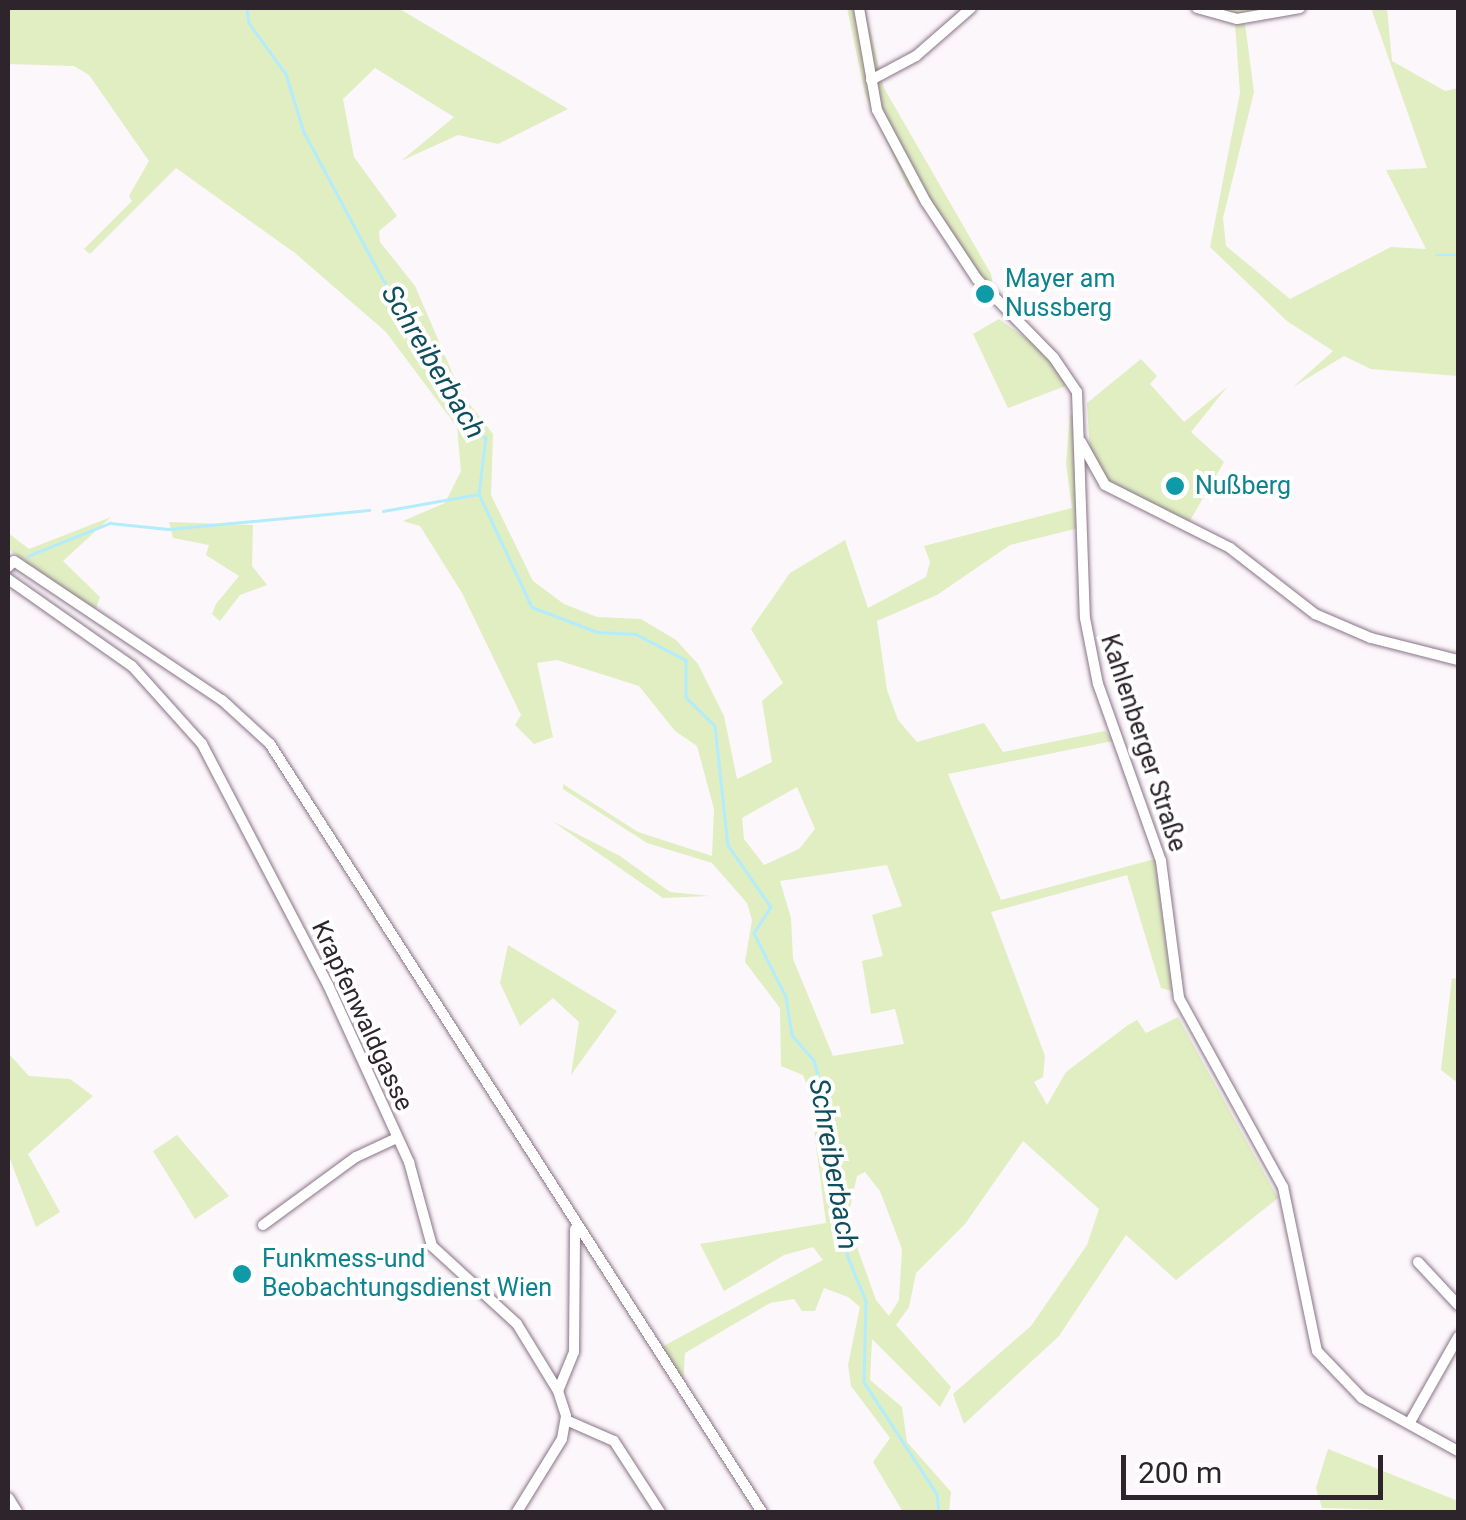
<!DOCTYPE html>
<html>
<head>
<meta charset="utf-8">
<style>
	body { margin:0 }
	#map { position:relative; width:1466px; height:1520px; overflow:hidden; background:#fcf7fb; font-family:Roboto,sans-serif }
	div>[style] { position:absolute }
	.green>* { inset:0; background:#e0eec2 }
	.stream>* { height:2.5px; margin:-1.25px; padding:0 1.25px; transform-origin:1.25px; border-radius:1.25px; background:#b3ecfd }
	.roads { filter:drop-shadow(0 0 2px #8a7387) drop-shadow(0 0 2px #8a7387) }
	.minor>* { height:10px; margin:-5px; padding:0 5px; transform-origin:5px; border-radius:5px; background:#fff }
	.tertiary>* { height:12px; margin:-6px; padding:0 6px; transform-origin:6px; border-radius:6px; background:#fff }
	.dots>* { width:28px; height:28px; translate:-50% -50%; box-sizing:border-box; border:5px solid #fff; border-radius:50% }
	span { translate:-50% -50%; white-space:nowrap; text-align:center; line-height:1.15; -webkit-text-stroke:8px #fff; paint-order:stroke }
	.culture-label { font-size:25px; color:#0d838f }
	.left { translate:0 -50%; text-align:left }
	.street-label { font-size:25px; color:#2d242c }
	.water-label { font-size:28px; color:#0f4e5d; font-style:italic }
	.frame { position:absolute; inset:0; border:10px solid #2d242c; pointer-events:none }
	.scale { position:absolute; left:1121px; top:1455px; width:262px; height:45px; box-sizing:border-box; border:5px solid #2d242c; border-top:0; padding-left:12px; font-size:30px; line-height:35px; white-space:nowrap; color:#2d242c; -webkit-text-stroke:8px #fff; paint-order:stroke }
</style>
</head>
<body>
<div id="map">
	<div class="green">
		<i style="clip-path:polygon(evenodd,8px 8px,398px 8px,568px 109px,498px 144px,458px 135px,401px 161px,454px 117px,375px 68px,343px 99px,354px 157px,397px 216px,379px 231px,380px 242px,415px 286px,461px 393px,493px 434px,491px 495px,533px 581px,564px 604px,597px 617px,641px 619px,676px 640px,698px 664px,724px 716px,737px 779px,772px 762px,762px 701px,783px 683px,751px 629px,790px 573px,845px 540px,868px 608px,926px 577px,930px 562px,924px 546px,1072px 508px,1066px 464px,1070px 415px,1076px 413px,1079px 528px,1010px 545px,937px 595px,877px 621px,887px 690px,898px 720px,917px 742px,984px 723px,1003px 752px,1105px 731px,1113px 741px,948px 774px,1001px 900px,1155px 859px,1172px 991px,1161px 988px,1127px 875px,991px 912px,1045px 1056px,1043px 1077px,1034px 1082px,1047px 1105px,1066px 1072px,1128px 1025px,1137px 1020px,1146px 1033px,1178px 1017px,1278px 1198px,1176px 1280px,1126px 1235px,1059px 1336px,964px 1424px,953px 1394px,1031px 1326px,1087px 1245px,1099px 1209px,1023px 1141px,965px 1224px,916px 1273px,909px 1307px,896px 1325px,951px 1387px,940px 1407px,872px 1339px,870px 1380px,902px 1407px,907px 1442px,951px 1492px,949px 1512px,903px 1512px,873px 1462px,890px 1438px,851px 1386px,848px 1365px,860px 1307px,848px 1297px,824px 1288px,815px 1311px,802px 1311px,794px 1299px,770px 1303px,685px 1353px,683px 1387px,660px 1348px,823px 1260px,813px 1247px,784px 1255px,724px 1291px,700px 1244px,826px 1223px,809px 1091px,803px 1075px,781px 1066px,780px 1008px,745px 962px,752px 920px,747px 903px,712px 863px,647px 843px,563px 789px,563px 784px,638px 832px,712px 856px,714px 809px,697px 746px,675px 731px,639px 686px,557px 660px,537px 663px,553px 737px,534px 744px,515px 725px,521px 715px,462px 593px,420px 526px,403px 521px,445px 503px,461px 471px,457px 427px,386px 332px,295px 253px,176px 168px,90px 254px,84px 249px,132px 201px,129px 196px,149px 161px,89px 75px,74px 66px,8px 64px,8px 8px,797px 787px,815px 829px,799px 849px,764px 865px,744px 839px,742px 818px,797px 787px,8px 8px,887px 865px,902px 906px,872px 915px,883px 956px,862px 961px,871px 1014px,895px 1009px,904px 1044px,833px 1056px,793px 959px,791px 918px,780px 881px,887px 865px,8px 8px,865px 1172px,880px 1191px,902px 1249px,899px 1300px,889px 1316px,876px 1300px,843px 1208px,850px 1208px,857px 1176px,865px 1172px)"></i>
		<i style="clip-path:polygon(847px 8px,865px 8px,884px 88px,991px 274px,994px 293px,907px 186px,865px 94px)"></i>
		<i style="clip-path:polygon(1191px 8px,1285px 8px,1234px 14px,1235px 23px,1245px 24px,1254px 92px,1223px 218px,1226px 246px,1290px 299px,1391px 247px,1426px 249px,1386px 170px,1427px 168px,1371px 8px,1387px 8px,1392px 61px,1445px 91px,1458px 88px,1458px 376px,1371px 369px,1344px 356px,1293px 387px,1333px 351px,1287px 321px,1210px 247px,1240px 93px,1235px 23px)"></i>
		<i style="clip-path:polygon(999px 319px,1040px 348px,1068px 385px,1008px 408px,973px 334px)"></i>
		<i style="clip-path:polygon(1141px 359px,1157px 376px,1150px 384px,1184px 422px,1227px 387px,1191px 432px,1224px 462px,1188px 524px,1108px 483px,1090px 453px,1087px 403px)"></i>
		<i style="clip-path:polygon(111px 517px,63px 561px,100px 597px,95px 611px,8px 549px,8px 533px,29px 549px)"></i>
		<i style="clip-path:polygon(169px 522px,253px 525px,252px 566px,267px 585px,240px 595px,220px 621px,212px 614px,216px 604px,239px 576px,206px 555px,209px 545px,173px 538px)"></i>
		<i style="clip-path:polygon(552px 821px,620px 856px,670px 892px,710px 896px,663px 898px)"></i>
		<i style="clip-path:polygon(508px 945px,617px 1011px,571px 1075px,579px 1022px,553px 998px,520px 1026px,500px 983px)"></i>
		<i style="clip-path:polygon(1452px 978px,1458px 979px,1458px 1083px,1441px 1070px)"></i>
		<i style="clip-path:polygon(8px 1053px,29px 1076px,70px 1079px,93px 1096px,28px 1154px,60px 1212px,36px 1227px,8px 1154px)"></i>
		<i style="clip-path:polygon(177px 1135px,229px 1196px,195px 1219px,153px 1151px)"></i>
		<i style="clip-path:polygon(1328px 1449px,1458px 1501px,1458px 1512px,1322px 1508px,1316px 1488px)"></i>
	</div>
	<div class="stream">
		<i style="left:247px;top:8px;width:15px;rotate:82deg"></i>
		<i style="left:249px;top:23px;width:63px;rotate:54deg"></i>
		<i style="left:286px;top:74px;width:61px;rotate:72.8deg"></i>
		<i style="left:304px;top:132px;width:151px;rotate:61.9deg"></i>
		<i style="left:375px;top:265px;width:172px;rotate:60.3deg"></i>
		<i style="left:460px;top:414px;width:35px;rotate:43deg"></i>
		<i style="left:486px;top:438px;width:56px;rotate:97.1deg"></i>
		<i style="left:479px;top:494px;width:125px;rotate:64.9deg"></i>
		<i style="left:532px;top:607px;width:70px;rotate:21deg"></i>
		<i style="left:597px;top:632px;width:39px;rotate:3deg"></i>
		<i style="left:636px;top:634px;width:56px;rotate:27.5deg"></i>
		<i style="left:686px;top:660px;width:37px;rotate:90deg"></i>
		<i style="left:686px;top:697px;width:41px;rotate:45deg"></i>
		<i style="left:715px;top:726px;width:120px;rotate:83.8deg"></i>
		<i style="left:728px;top:845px;width:75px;rotate:55.3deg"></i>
		<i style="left:771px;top:907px;width:31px;rotate:123deg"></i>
		<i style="left:754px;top:933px;width:72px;rotate:63.4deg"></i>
		<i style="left:786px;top:997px;width:38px;rotate:81deg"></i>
		<i style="left:792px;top:1035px;width:33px;rotate:49deg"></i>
		<i style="left:814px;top:1060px;width:31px;rotate:75deg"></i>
		<i style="left:822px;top:1090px;width:169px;rotate:81.2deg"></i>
		<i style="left:848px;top:1257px;width:48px;rotate:67.8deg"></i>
		<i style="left:866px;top:1301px;width:81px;rotate:91.4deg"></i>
		<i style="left:864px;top:1382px;width:134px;rotate:56.9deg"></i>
		<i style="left:937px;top:1494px;width:18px;rotate:84deg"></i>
		<i style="left:1436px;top:255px;width:22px"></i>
		<i style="left:383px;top:511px;width:97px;rotate:-10deg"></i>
		<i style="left:28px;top:556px;width:88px;rotate:-21.9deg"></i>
		<i style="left:110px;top:523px;width:58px;rotate:5.9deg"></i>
		<i style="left:168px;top:529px;width:202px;rotate:-5.4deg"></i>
	</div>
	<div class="roads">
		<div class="minor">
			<i style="left:859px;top:8px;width:104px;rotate:80deg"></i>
			<i style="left:877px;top:110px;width:104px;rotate:62deg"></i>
			<i style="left:926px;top:202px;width:92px;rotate:56.5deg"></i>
			<i style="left:977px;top:279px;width:110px;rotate:45.7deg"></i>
			<i style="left:1054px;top:358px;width:41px;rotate:55.9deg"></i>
			<i style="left:1077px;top:392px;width:226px;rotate:88deg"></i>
			<i style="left:1085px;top:618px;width:67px;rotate:78.9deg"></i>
			<i style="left:1098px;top:684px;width:188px;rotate:70.4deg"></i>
			<i style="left:1161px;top:861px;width:138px;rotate:82.5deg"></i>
			<i style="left:1179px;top:998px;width:216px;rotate:61.2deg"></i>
			<i style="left:1283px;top:1187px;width:167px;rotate:78.3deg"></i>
			<i style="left:1317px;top:1351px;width:65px;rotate:46.2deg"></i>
			<i style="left:1362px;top:1398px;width:110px;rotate:28.9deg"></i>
			<i style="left:1197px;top:8px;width:41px;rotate:15.4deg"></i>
			<i style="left:1237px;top:19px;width:64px;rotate:-9.9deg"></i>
			<i style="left:871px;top:80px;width:51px;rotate:-28.1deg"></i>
			<i style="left:916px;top:56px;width:73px;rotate:-41.1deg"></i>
			<i style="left:1081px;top:442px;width:49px;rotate:60.8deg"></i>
			<i style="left:1105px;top:485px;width:140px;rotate:26.7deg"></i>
			<i style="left:1230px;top:548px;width:108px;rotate:37.8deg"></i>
			<i style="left:1315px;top:614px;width:61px;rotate:23.2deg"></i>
			<i style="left:1371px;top:638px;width:90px;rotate:14.2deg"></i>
			<i style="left:8px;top:567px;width:8px;rotate:-45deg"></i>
			<i style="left:14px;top:561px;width:250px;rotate:33.8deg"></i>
			<i style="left:222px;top:700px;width:65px;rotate:42.5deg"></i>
			<i style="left:270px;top:744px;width:912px;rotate:57.36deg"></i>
			<i style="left:8px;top:579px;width:151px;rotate:35.1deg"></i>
			<i style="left:132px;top:666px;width:105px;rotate:48.1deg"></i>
			<i style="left:202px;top:744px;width:272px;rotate:62.4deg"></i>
			<i style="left:328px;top:985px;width:195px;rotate:65.4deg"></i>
			<i style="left:409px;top:1162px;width:87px;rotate:74.7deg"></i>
			<i style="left:432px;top:1246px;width:115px;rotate:42.5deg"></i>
			<i style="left:517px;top:1324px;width:79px;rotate:58.5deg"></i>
			<i style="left:558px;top:1391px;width:26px;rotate:72deg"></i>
			<i style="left:566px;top:1416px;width:23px;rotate:100deg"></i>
			<i style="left:562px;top:1439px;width:86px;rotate:121.7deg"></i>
			<i style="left:263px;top:1225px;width:115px;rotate:-36.2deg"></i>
			<i style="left:356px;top:1157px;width:45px;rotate:-24.9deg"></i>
			<i style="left:1418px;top:1262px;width:59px;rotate:47.1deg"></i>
			<i style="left:558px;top:1391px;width:42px;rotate:-67.7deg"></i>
			<i style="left:574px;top:1352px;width:123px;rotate:-89.5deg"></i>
			<i style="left:566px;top:1420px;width:52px;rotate:23.6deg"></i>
			<i style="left:614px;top:1441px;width:85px;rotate:57.1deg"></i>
			<i style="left:1410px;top:1422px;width:98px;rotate:-60.5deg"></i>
		</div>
		<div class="tertiary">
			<i style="left:8px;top:1499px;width:15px;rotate:58deg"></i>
		</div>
	</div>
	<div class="dots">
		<i style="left:985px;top:294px;background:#0f9aa8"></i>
		<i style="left:1175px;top:486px;background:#0f9aa8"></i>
		<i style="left:242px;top:1274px;background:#0f9aa8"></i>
	</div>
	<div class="culture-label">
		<span class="left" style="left:1005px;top:294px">Mayer am<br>Nussberg</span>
		<span class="left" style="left:1195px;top:486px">Nußberg</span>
		<span class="left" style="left:262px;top:1274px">Funkmess-und<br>Beobachtungsdienst Wien</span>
	</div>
	<div class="street-label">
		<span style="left:1143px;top:743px;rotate:72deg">Kahlenberger Straße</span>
		<span style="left:362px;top:1016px;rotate:65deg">Krapfenwaldgasse</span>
	</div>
	<div class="water-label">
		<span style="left:433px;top:362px;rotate:59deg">Schreiberbach</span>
		<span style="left:833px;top:1164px;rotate:80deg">Schreiberbach</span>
	</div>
	<div class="frame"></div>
	<div class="scale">200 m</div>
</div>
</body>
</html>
